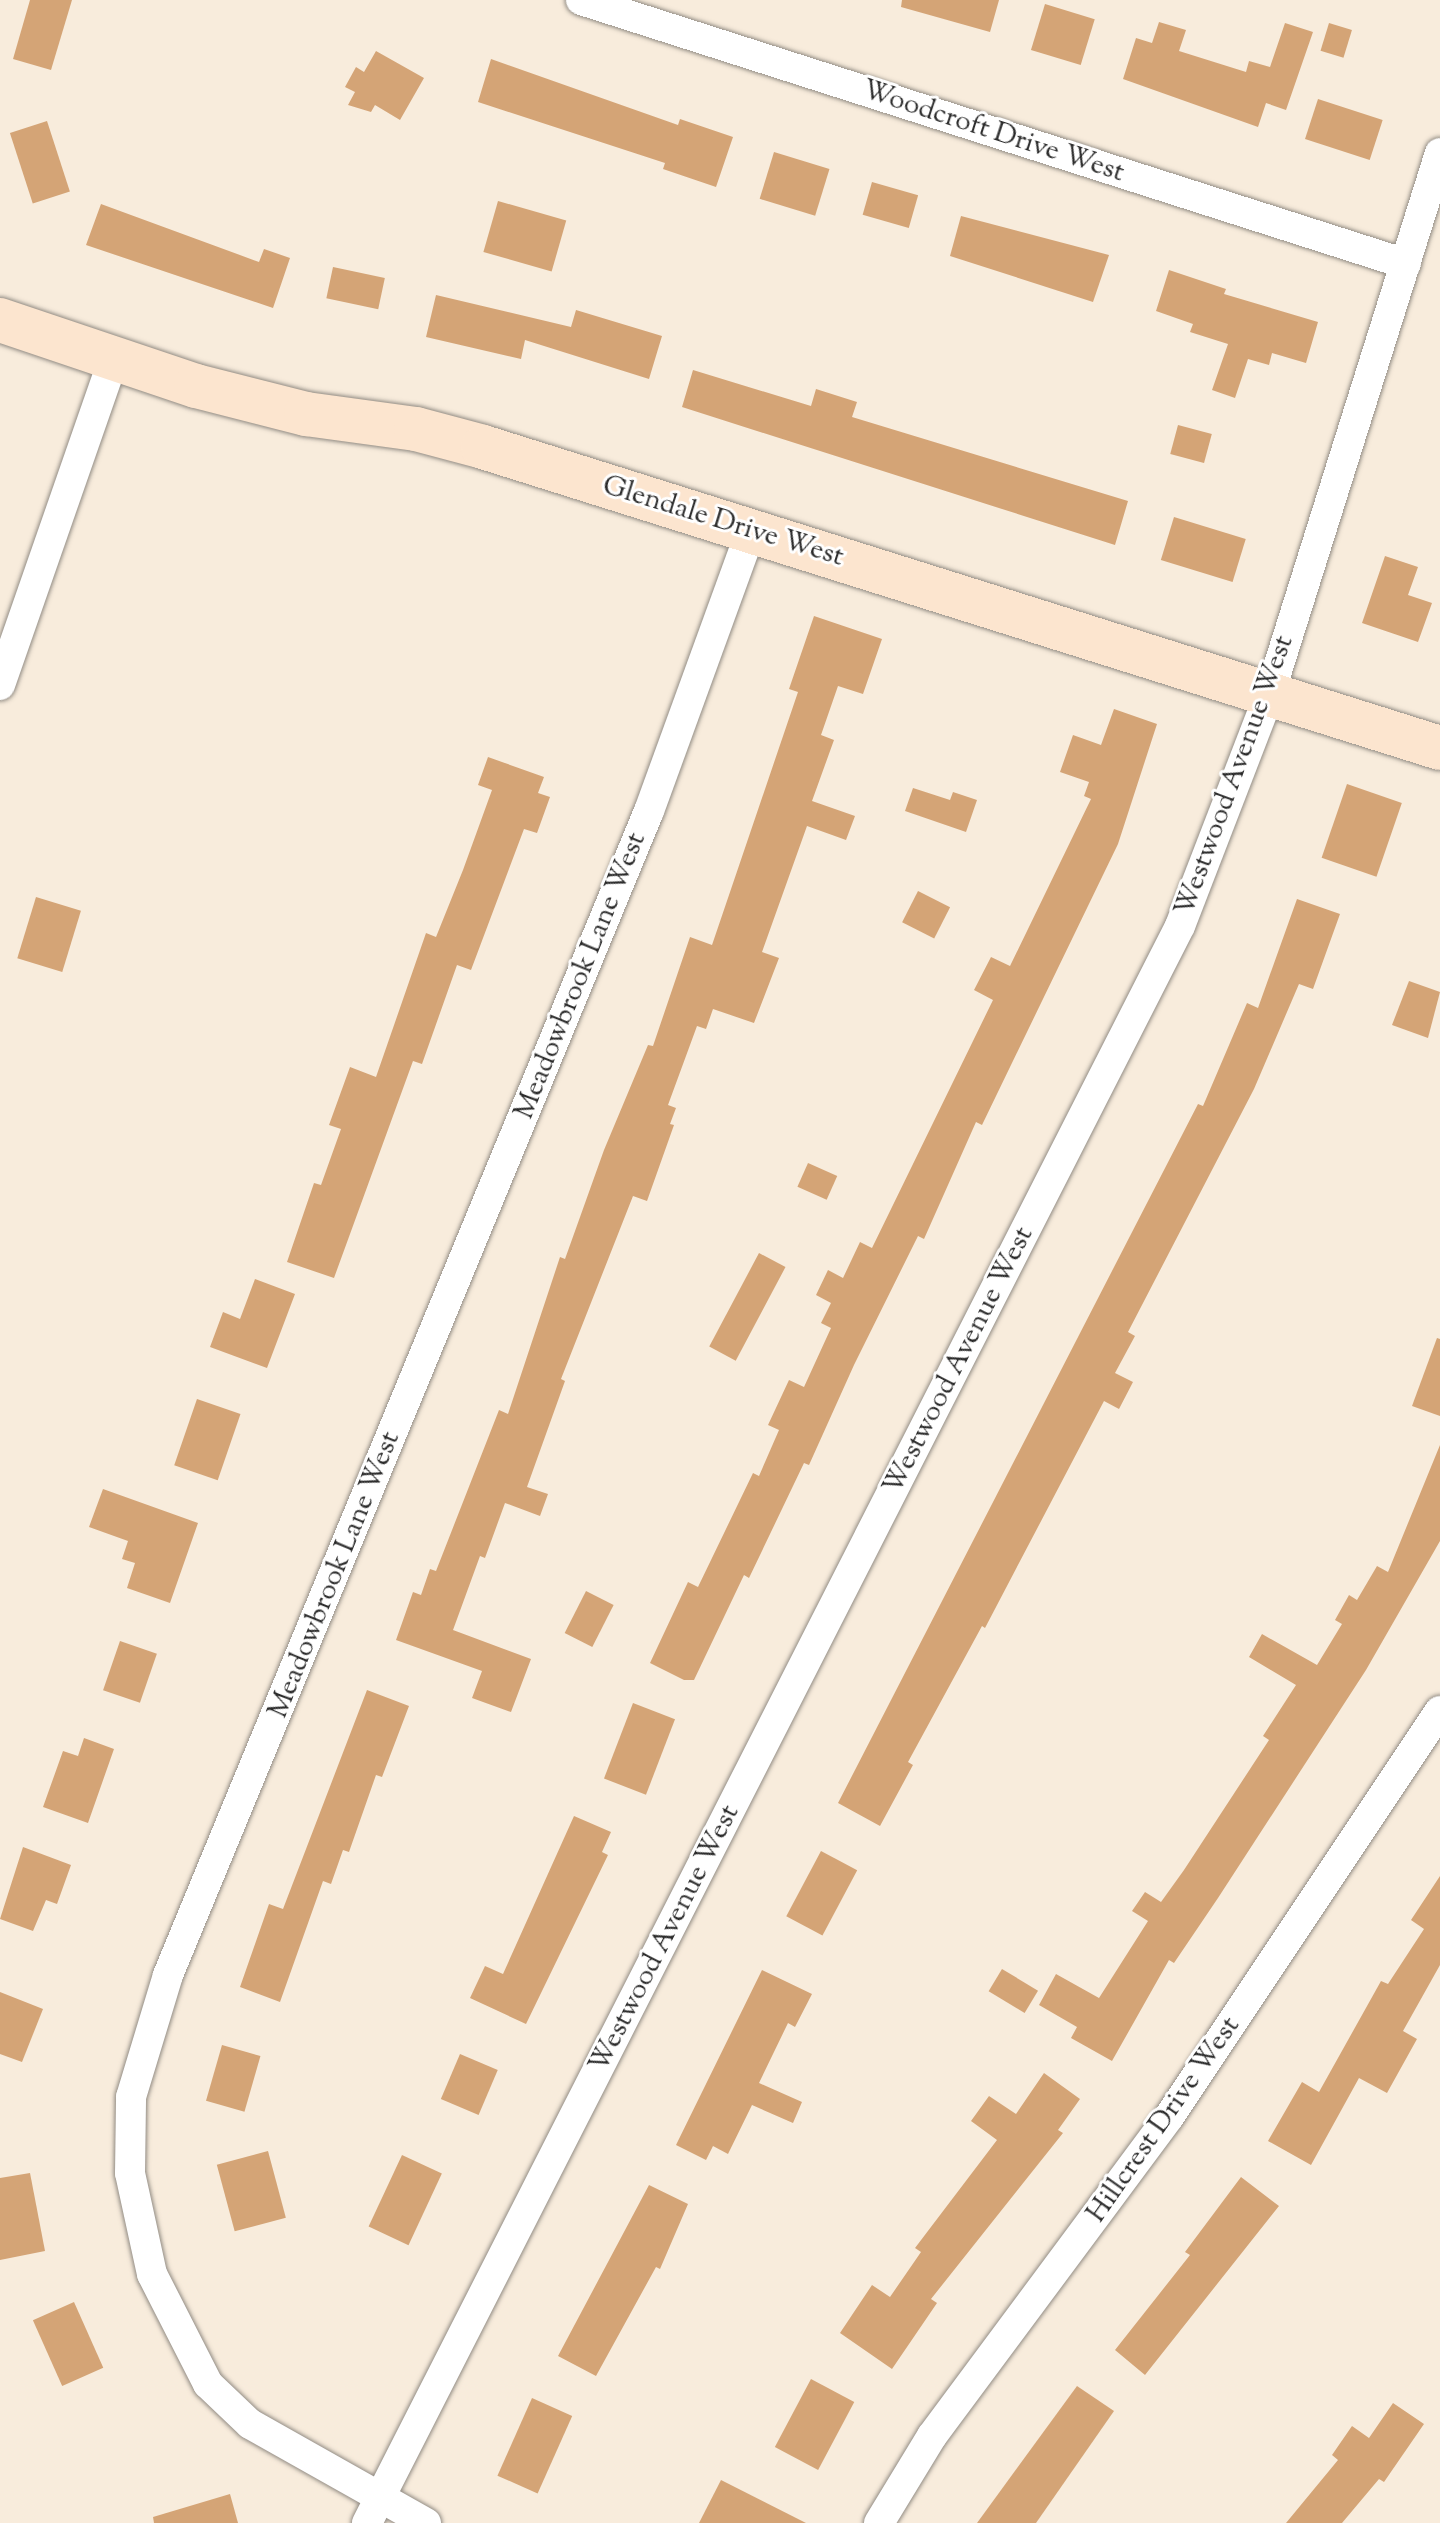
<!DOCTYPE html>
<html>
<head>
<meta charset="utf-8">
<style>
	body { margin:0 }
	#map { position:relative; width:1440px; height:2523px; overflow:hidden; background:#f8ecdc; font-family:"Sorts Mill Goudy",serif }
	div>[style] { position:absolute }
	.building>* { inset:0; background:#d4a476; transform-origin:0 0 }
	.roads { filter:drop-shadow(0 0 2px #928c84) drop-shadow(0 0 2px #928c84) }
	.street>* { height:30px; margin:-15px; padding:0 15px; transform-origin:15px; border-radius:15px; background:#fff }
	.secondary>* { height:44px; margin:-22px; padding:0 22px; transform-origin:22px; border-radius:22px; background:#fce5cf }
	span { translate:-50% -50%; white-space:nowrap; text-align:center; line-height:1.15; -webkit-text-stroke:6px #fff; paint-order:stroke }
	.street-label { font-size:28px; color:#2b2b2b }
</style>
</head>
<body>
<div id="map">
	<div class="building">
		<i style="clip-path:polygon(30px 0,72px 0,51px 70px,13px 59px)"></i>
		<i style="clip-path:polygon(902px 0,999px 0,990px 32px,901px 7px)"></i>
		<i style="left:1045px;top:4px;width:52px;height:48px;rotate:17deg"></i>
		<i style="clip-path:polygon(1159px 22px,1186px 30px,1179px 51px,1246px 72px,1249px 61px,1270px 67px,1285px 23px,1313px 32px,1286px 110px,1266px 103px,1258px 127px,1123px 79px,1136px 38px,1152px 43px)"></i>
		<i style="left:1329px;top:23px;width:24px;height:29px;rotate:17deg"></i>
		<i style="clip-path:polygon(376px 51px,424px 78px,400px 120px,375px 105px,371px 112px,348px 105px,355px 92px,345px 87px,356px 67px,364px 72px)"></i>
		<i style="clip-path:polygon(491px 59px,678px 125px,680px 119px,733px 137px,716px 187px,663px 169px,665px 163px,478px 102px)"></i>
		<i style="left:1318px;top:99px;width:68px;height:42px;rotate:18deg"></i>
		<i style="left:47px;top:121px;width:74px;height:39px;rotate:72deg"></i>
		<i style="left:774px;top:152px;width:58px;height:49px;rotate:17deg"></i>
		<i style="left:872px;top:182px;width:48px;height:34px;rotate:16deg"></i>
		<i style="left:498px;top:201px;width:71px;height:53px;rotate:16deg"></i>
		<i style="clip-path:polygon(101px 204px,259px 262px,264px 249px,290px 258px,273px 308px,86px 245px)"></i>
		<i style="clip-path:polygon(961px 216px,1109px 255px,1093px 302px,950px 256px)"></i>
		<i style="left:333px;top:267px;width:53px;height:32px;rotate:12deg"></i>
		<i style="clip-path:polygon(1169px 270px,1226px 289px,1224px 294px,1318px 322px,1306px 363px,1272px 353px,1269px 365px,1248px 359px,1235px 398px,1212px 390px,1228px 344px,1190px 332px,1193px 324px,1156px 311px)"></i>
		<i style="clip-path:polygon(436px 295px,571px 327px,576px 310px,662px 336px,649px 379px,525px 340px,521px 359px,426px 337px)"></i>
		<i style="clip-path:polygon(693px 370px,811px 406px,816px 389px,857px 402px,852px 417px,1128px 501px,1115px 545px,682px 407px)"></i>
		<i style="left:1178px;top:425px;width:35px;height:30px;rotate:15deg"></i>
		<i style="left:1174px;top:517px;width:75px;height:45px;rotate:17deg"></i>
		<i style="clip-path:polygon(1385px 556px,1418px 567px,1408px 595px,1432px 603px,1418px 642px,1362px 623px)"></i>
		<i style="clip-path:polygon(814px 616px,882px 639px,863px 694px,838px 686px,821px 735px,834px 740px,812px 801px,855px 816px,846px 840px,807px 826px,762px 952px,779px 958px,754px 1023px,713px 1009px,706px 1029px,697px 1026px,668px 1105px,676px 1108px,670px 1124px,674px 1125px,647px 1201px,633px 1196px,561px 1379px,565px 1381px,527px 1487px,548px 1494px,540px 1516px,505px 1503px,485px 1558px,480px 1556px,453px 1630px,531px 1659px,511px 1712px,472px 1698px,482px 1671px,396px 1640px,413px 1592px,421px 1595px,430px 1569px,436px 1571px,499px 1410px,508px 1414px,560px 1257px,565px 1259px,604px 1150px,648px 1045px,653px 1046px,690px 937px,712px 945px,798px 692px,789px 689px)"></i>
		<i style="clip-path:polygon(1114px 709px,1157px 724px,1118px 844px,982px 1125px,976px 1122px,924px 1239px,918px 1236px,854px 1365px,809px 1465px,804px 1463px,749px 1578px,744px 1575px,694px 1680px,684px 1680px,650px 1663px,688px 1582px,698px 1587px,753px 1473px,759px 1476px,779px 1430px,768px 1425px,789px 1380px,804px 1387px,831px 1328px,821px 1323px,831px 1303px,816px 1295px,828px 1270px,843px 1278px,860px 1242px,872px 1248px,993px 1000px,974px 990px,991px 957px,1010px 966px,1091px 799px,1084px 796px,1089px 782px,1060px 772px,1073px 735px,1101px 745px)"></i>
		<i style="clip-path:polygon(488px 757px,544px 777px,538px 793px,550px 797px,537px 833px,524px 829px,471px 970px,457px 965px,422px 1064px,413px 1061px,334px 1278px,287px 1262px,314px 1183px,321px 1185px,341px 1129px,329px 1125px,350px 1067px,376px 1077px,426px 933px,436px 937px,463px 870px,492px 790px,478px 785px)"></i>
		<i style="left:1347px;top:784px;width:58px;height:78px;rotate:19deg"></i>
		<i style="clip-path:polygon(913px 788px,950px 800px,953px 792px,977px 800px,966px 832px,905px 811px)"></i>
		<i style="left:918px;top:891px;width:36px;height:35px;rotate:27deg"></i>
		<i style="left:36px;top:897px;width:47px;height:64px;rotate:17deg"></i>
		<i style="clip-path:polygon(1297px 899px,1340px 914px,1313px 989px,1299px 984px,1254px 1089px,1128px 1332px,1135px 1336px,1115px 1373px,1133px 1382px,1119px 1409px,1104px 1401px,985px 1628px,982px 1626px,908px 1762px,913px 1765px,880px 1826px,838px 1803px,1198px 1104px,1203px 1106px,1247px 1003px,1258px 1008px)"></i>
		<i style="clip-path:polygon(1409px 981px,1440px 992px,1428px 1038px,1392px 1025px)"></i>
		<i style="left:808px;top:1163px;width:32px;height:26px;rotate:24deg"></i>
		<i style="left:759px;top:1253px;width:30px;height:106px;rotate:28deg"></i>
		<i style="clip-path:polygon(255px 1279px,295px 1294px,267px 1368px,210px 1347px,223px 1312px,240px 1319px)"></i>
		<i style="clip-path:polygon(1437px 1338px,1440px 1339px,1440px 1416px,1412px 1406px)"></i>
		<i style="left:197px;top:1399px;width:46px;height:70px;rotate:19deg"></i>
		<i style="clip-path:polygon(1440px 1445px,1440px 1541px,1366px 1670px,1218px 1898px,1174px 1963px,1169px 1960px,1112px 2061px,1071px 2038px,1077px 2027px,1039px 2005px,1056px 1974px,1099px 1998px,1148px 1921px,1132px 1911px,1145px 1892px,1161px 1902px,1184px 1870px,1269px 1740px,1263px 1736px,1296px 1685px,1249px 1657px,1262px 1634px,1317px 1665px,1342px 1624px,1335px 1620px,1349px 1595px,1357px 1600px,1377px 1566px,1388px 1572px)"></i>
		<i style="clip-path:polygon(103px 1489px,198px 1523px,170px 1603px,127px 1588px,135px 1563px,122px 1559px,128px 1541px,89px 1527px)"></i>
		<i style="left:586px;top:1591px;width:31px;height:47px;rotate:27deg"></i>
		<i style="left:120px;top:1641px;width:39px;height:52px;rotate:19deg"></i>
		<i style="clip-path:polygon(367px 1690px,409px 1706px,382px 1777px,376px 1775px,349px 1852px,343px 1850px,331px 1884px,323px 1881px,280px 2002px,240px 1987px,269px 1904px,283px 1909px)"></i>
		<i style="left:633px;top:1703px;width:45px;height:81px;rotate:21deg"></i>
		<i style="clip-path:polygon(84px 1738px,114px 1749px,88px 1823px,43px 1807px,63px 1751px,78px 1756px)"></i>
		<i style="clip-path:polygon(574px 1816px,611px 1832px,602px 1852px,608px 1855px,526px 2024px,470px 1998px,485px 1966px,503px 1974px)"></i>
		<i style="clip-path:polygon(23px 1847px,71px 1865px,57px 1904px,46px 1900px,33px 1931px,0 1919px)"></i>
		<i style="left:821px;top:1851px;width:41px;height:74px;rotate:28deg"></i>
		<i style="clip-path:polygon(1440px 1876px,1440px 1965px,1403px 2031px,1417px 2039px,1387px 2093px,1359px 2078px,1311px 2165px,1268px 2141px,1302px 2082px,1319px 2092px,1381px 1981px,1388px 1984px,1424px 1929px,1411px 1920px)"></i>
		<i style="left:1002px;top:1969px;width:42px;height:26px;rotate:31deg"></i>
		<i style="clip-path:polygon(762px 1970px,812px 1994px,795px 2027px,788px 2023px,759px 2083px,802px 2102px,793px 2123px,752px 2105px,728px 2154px,713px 2146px,706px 2160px,676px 2145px)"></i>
		<i style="clip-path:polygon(0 1992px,43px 2009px,22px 2062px,0 2054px)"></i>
		<i style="left:222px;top:2045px;width:40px;height:58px;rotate:16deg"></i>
		<i style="left:460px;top:2054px;width:41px;height:49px;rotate:23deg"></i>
		<i style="clip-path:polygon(1044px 2073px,1080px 2099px,1058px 2130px,1063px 2133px,931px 2299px,937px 2303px,892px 2369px,840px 2333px,872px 2285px,890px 2297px,921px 2252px,915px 2248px,997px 2140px,971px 2121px,989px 2096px,1016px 2114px)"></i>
		<i style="left:268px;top:2151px;width:69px;height:53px;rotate:75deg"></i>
		<i style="left:402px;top:2155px;width:44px;height:79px;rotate:25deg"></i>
		<i style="clip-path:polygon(30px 2173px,45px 2251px,0 2260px,0 2178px)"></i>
		<i style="clip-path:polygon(1241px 2177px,1279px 2206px,1145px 2375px,1115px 2350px,1190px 2255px,1185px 2252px)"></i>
		<i style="clip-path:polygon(649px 2185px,688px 2204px,660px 2269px,656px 2267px,596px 2376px,558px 2356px)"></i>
		<i style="left:74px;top:2302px;width:72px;height:45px;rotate:66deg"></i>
		<i style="left:811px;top:2379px;width:49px;height:77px;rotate:28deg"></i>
		<i style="clip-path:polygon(1077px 2386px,1114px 2411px,1036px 2523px,977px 2523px)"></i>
		<i style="left:532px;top:2398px;width:44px;height:85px;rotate:24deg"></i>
		<i style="clip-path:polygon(1393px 2403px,1424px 2424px,1384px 2482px,1379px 2479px,1342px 2523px,1286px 2523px,1338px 2460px,1332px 2455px,1352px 2426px,1369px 2438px)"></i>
		<i style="clip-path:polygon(721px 2480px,806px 2523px,699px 2523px)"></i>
		<i style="clip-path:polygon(230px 2494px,238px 2523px,154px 2523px,153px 2517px)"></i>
	</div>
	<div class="roads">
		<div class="street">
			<i style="left:581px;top:0;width:866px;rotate:17.74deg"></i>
			<i style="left:0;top:685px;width:344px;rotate:-70.8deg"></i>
			<i style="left:367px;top:2523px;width:1792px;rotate:-63.02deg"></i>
			<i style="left:1180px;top:926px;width:250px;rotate:-68.9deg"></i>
			<i style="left:1270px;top:693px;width:566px;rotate:-72.53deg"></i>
			<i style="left:426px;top:2523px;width:202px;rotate:-150.6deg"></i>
			<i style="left:250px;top:2424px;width:58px;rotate:-136.4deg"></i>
			<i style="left:208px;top:2384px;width:123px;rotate:-117deg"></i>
			<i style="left:152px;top:2274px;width:103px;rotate:-102.3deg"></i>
			<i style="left:130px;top:2173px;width:76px;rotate:-89.2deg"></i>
			<i style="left:131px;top:2097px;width:127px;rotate:-73.1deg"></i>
			<i style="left:168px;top:1975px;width:1259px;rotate:-67.55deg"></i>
			<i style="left:649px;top:811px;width:298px;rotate:-70deg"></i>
			<i style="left:879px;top:2523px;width:102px;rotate:-58.7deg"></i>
			<i style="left:932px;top:2436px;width:397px;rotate:-53.4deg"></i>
			<i style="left:1169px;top:2117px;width:488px;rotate:-56.3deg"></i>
		</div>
		<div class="secondary">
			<i style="left:0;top:320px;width:207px;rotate:18.6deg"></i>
			<i style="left:196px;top:386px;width:114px;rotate:14.3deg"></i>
			<i style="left:306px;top:414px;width:111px;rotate:7.8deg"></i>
			<i style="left:416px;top:429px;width:69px;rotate:15deg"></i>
			<i style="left:483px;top:447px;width:1003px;rotate:17.46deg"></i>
		</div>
	</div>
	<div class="street-label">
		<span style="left:993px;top:132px;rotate:18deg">Woodcroft Drive West</span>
		<span style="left:723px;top:522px;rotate:17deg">Glendale Drive West</span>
		<span style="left:1235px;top:776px;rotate:-70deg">Westwood Avenue West</span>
		<span style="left:581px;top:976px;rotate:-68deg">Meadowbrook Lane West</span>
		<span style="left:959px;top:1361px;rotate:-63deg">Westwood Avenue West</span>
		<span style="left:335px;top:1575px;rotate:-68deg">Meadowbrook Lane West</span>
		<span style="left:665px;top:1939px;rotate:-63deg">Westwood Avenue West</span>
		<span style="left:1164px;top:2120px;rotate:-55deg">Hillcrest Drive West</span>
	</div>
</div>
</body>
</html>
